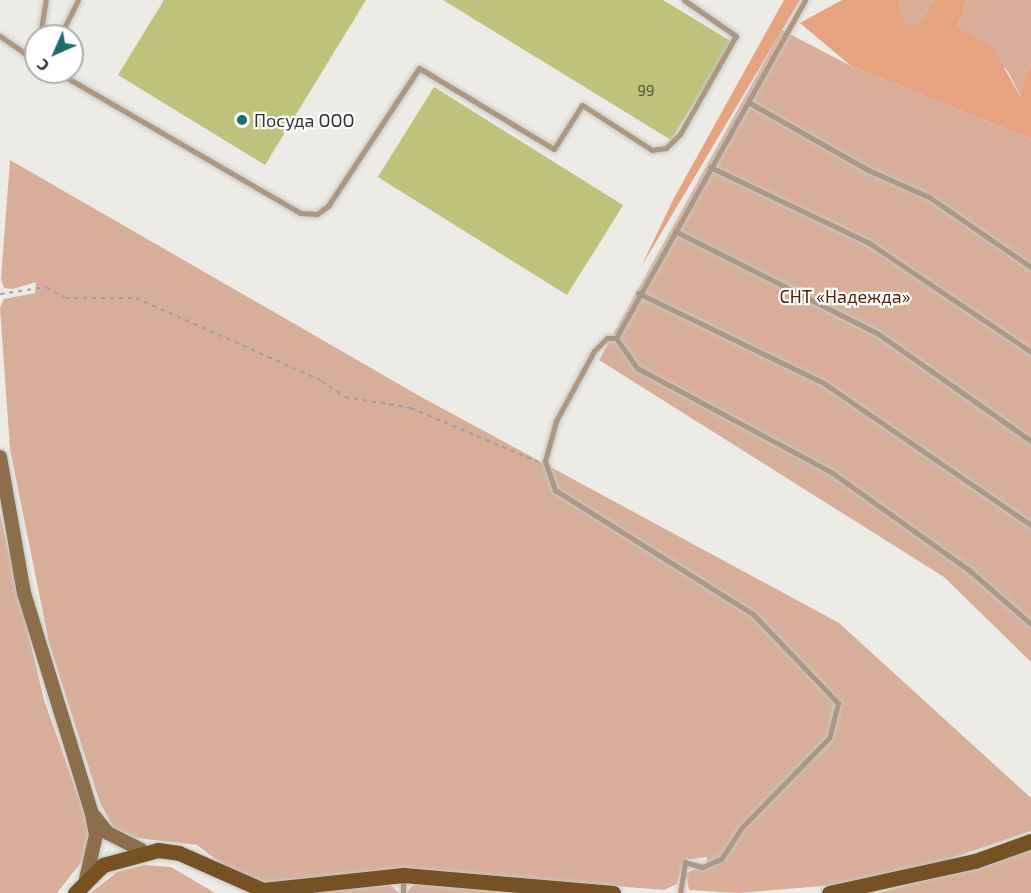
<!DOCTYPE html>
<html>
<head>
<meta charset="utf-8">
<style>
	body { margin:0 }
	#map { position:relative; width:1031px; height:893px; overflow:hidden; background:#edebe6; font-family:"Exo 2",sans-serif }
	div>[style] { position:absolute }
	.green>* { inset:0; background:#d8ae98 }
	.forest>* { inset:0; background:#e6a380 }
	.building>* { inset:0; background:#bfc27a; transform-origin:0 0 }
	.path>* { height:1.5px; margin-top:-0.75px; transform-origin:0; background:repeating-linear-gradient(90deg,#a2a09d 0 4.5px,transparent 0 9px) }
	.roads { filter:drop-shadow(0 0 2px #c8c6c2) drop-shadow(0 0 2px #c8c6c2) }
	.service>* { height:5px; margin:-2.5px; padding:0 2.5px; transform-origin:2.5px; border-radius:2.5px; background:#ad9780 }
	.secondary>* { height:14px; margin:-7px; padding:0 7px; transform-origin:7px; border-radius:7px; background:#8d6e4b }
	.primary>* { height:15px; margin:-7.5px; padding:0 7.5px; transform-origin:7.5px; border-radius:7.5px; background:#765123 }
	.dots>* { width:16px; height:16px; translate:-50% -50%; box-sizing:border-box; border:3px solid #fff; border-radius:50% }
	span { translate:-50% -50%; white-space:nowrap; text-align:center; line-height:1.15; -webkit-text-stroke:4.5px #fff; paint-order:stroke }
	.number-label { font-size:15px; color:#585845 }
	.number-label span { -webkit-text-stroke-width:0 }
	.poi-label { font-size:18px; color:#353433 }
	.left { translate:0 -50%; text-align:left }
	.park-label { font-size:18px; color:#50250c }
	.north { position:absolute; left:24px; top:24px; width:60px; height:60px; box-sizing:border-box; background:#fff; border:2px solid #aeaead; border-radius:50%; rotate:225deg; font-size:16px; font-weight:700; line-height:24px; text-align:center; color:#353433 }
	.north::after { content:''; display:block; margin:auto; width:21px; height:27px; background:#1f6b69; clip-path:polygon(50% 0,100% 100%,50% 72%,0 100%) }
</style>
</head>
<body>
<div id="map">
	<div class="green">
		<i style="clip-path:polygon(897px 0,934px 0,920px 22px,906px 27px)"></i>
		<i style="clip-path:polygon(967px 0,1031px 0,1031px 66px,1021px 97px,1007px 70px,957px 27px)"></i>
		<i style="clip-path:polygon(782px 30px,851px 66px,1031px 139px,1031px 662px,944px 577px,599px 360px)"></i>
		<i style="clip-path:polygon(10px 160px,423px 398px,839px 623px,1031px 798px,1031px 831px,946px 860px,835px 885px,738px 893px,689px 890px,686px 873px,707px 864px,707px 857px,685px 860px,677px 884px,664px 890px,409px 869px,270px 886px,244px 881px,197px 845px,137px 838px,113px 827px,100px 803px,49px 643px,10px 449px,0 308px,4px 299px,35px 293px,36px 282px,13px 289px,4px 288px,1px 279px)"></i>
		<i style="clip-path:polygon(0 514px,44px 700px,91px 832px,86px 856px,57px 893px,0 893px)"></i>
		<i style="clip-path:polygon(1031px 848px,1031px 893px,877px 893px,979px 867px)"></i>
		<i style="clip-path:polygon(145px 865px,171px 867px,215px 893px,91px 893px,117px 872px)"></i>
		<i style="clip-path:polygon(416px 882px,548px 893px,406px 893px)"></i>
		<i style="clip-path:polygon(389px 884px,399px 893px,308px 893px,344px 887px)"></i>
	</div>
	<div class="forest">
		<i style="clip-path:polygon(784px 0,800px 0,641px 267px,673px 200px)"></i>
		<i style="clip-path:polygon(842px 0,897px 0,906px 26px,920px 22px,934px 0,967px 0,957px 27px,993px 48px,1020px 96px,1031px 66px,1031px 139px,851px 66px,800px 23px)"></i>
	</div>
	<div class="building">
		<i style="clip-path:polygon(164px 0,366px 0,265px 165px,118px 75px)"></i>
		<i style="clip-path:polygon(443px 0,663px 0,732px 42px,671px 140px)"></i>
		<i style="left:434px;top:87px;width:223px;height:106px;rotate:32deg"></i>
	</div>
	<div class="path">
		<i style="left:0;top:294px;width:47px;rotate:-8.7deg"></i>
		<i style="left:46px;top:287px;width:22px;rotate:30deg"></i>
		<i style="left:65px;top:298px;width:71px"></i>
		<i style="left:136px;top:298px;width:204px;rotate:24deg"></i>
		<i style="left:322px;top:381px;width:28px;rotate:35deg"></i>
		<i style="left:345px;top:397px;width:67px;rotate:9.5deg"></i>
		<i style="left:411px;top:408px;width:138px;rotate:23deg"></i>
	</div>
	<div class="roads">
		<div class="service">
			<i style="left:805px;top:0;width:387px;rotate:119.2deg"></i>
			<i style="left:616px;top:338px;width:37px;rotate:55deg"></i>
			<i style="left:637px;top:368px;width:220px;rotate:28.2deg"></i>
			<i style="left:831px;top:472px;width:169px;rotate:35.4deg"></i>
			<i style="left:969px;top:570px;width:82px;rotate:41.1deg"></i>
			<i style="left:0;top:36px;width:44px;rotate:34.8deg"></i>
			<i style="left:40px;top:36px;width:36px;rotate:-81deg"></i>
			<i style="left:60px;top:36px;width:40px;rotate:-63.4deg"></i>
			<i style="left:24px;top:53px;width:16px;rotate:-43deg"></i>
			<i style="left:57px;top:72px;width:281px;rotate:30.1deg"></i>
			<i style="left:300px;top:213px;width:17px;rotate:3deg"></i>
			<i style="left:317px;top:214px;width:14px;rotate:-36deg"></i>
			<i style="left:328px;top:206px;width:165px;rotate:-56.6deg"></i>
			<i style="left:419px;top:68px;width:157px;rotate:31deg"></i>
			<i style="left:554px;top:149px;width:52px;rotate:-57.5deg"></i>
			<i style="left:582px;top:105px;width:83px;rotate:32.7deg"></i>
			<i style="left:652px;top:150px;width:14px;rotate:-8deg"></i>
			<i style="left:666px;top:148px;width:20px;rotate:-45deg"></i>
			<i style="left:680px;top:134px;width:113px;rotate:-60.3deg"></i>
			<i style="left:736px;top:36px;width:63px;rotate:-145.3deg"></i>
			<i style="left:748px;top:102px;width:138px;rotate:29.5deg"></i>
			<i style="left:868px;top:170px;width:67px;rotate:23.9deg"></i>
			<i style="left:929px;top:197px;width:124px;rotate:34.5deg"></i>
			<i style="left:710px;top:167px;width:176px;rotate:25.5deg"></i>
			<i style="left:869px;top:243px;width:195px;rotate:33.9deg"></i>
			<i style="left:675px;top:231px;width:226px;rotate:26.8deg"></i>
			<i style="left:877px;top:333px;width:188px;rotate:35deg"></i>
			<i style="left:638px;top:293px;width:208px;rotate:25.9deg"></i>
			<i style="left:825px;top:384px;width:250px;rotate:34.4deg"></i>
			<i style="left:616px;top:338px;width:9px;rotate:180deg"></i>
			<i style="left:607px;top:338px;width:18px;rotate:135deg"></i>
			<i style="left:594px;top:351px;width:80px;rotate:118.5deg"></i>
			<i style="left:556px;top:421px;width:41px;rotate:105.4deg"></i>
			<i style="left:545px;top:461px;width:31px;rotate:71deg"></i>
			<i style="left:555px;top:490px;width:234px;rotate:32.1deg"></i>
			<i style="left:753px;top:614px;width:123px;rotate:46.3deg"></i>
			<i style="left:838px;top:703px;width:36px;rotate:104deg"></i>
			<i style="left:829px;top:738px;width:124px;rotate:134.3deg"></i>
			<i style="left:742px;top:827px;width:38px;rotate:123deg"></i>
			<i style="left:721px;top:859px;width:21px;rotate:157deg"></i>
			<i style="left:702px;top:867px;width:18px;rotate:-164deg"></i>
			<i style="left:685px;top:862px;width:31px;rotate:99deg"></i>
			<i style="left:403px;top:876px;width:17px;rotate:90deg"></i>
		</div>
		<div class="secondary">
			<i style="left:0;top:457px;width:138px;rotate:80deg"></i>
			<i style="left:24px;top:593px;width:231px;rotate:72.9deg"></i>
			<i style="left:92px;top:814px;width:21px;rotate:79deg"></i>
			<i style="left:96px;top:835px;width:45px;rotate:102.8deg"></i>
			<i style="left:94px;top:816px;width:22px;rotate:51deg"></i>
			<i style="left:108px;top:833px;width:37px;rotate:27deg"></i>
		</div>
		<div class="primary">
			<i style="left:75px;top:893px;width:40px;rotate:-45deg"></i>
			<i style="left:103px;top:865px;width:57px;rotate:-15.3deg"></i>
			<i style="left:158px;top:850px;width:21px;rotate:8deg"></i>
			<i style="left:179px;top:853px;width:92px;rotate:23.8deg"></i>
			<i style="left:263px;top:890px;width:141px;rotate:-6.1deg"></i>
			<i style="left:403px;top:875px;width:211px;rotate:4.9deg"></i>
			<i style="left:829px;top:893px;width:149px;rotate:-12.4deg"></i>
			<i style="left:975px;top:861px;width:59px;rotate:-19.7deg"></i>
		</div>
	</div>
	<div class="dots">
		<i style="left:242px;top:120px;background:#1f6b69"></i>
	</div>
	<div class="number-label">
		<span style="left:646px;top:91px">99</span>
	</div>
	<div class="poi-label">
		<span class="left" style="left:254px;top:120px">Посуда ООО</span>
	</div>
	<div class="park-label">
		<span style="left:845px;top:296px">СНТ «Надежда»</span>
	</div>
	<div class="north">С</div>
</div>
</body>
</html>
